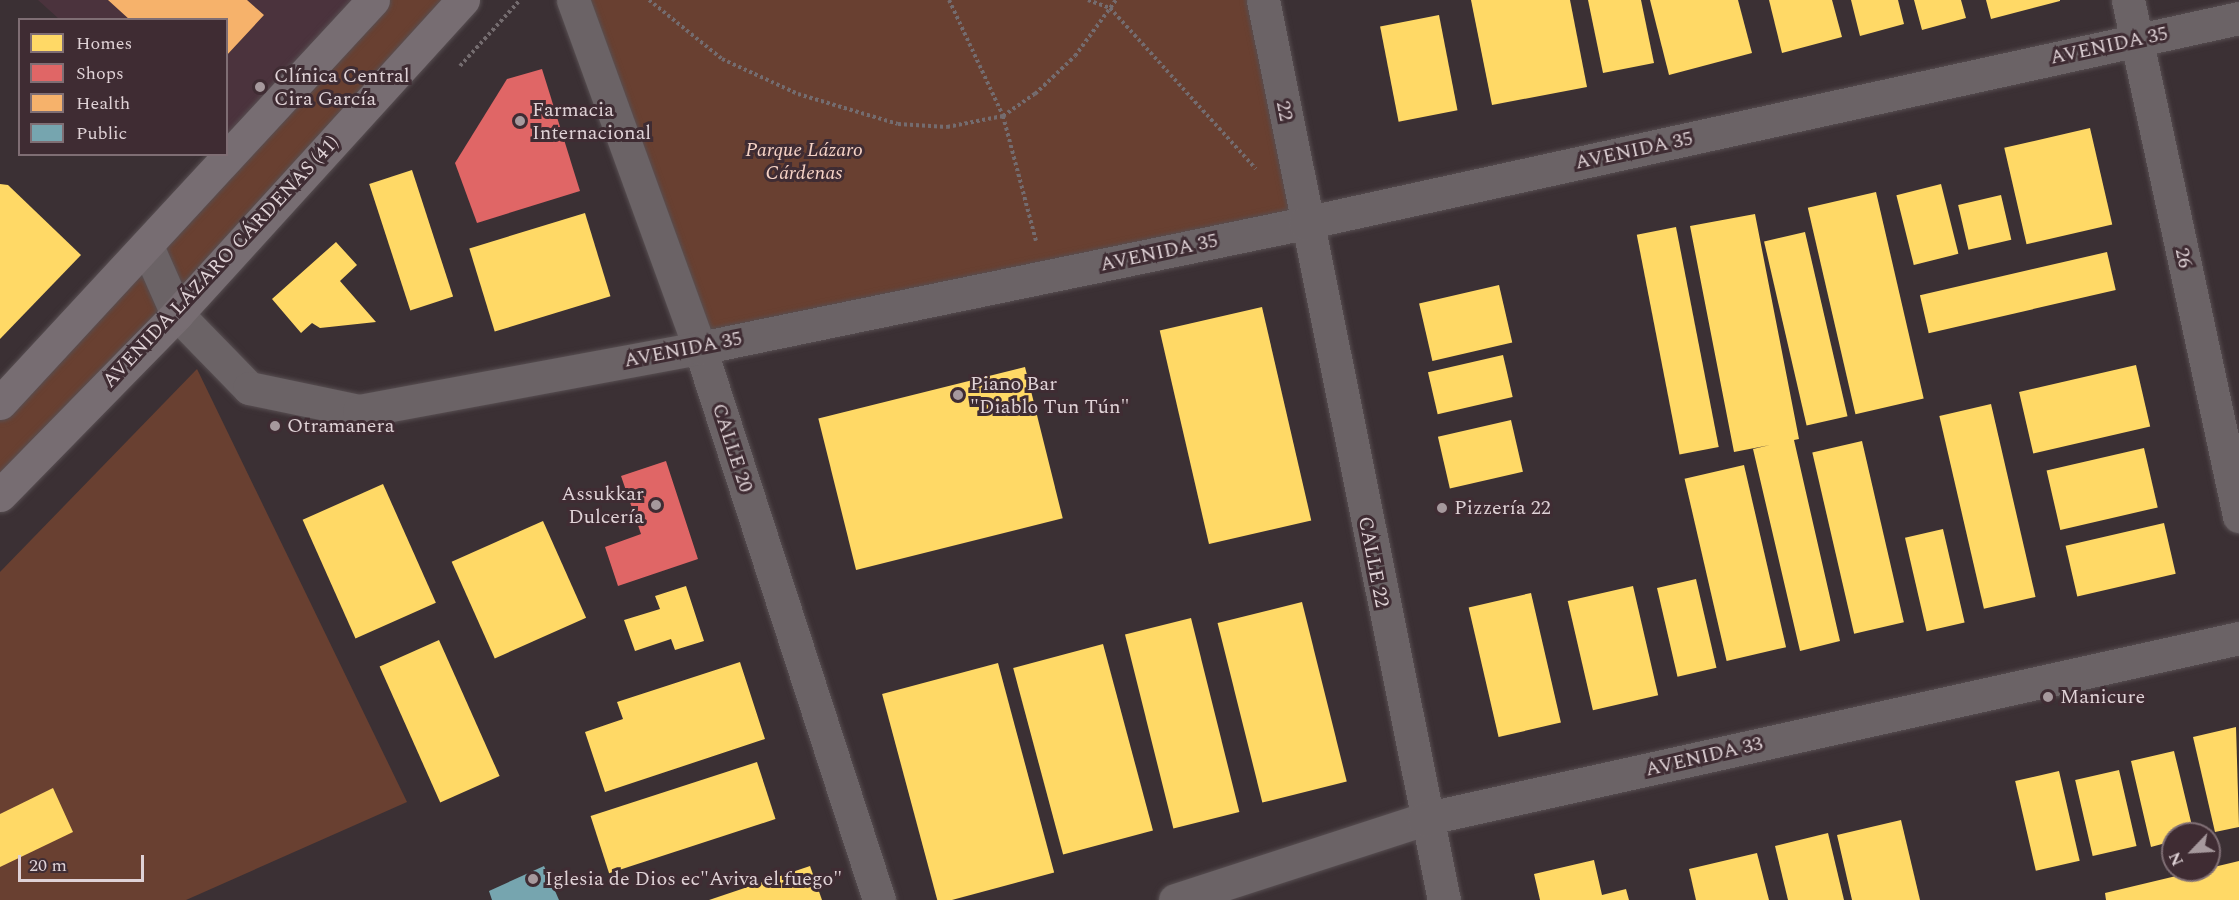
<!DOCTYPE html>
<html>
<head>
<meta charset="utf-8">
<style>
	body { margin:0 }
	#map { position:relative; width:2239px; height:900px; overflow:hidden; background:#3b3034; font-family:Spectral,serif }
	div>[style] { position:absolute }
	.built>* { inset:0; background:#4b333d }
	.green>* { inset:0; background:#694031 }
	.homes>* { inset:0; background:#ffd966; transform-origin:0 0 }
	.shops>* { inset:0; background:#e06666 }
	.health>* { inset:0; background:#f6b26b }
	.public>* { inset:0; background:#76a5af }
	.path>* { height:4px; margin-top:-2px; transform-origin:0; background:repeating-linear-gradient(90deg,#746c6f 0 3px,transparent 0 6px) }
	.roads { filter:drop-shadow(0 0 2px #574e51) drop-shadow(0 0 2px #574e51) }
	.minor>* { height:33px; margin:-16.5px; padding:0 16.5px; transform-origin:16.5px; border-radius:16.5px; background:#6b6366 }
	.major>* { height:33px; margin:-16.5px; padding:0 16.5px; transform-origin:16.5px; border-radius:16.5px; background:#776d72 }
	.dots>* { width:16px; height:16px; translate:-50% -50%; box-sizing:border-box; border:3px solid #3f2c33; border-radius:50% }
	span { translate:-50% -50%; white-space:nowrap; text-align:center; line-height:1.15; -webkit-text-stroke:6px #3f2c33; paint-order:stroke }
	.street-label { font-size:20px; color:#dfd2d6 }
	.poi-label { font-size:20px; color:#dfd2d6 }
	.left { translate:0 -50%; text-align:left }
	.right { translate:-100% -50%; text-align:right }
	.park-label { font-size:20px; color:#f6d3c6; font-style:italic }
	.legend { position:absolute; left:18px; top:18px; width:210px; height:138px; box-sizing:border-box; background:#3f2c33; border:2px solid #7f6e74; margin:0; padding:8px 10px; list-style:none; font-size:18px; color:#dfd2d6 }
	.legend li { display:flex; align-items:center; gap:12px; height:30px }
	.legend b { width:30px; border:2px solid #7f6e74 }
	.north { position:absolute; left:2161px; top:822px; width:60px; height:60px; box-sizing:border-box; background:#3f2c33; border:2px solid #7f6e74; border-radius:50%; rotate:245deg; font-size:16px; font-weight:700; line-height:24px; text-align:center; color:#dfd2d6 }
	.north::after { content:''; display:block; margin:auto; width:21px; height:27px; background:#a6999d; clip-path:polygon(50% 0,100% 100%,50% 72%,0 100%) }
	.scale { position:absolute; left:18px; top:855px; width:126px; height:27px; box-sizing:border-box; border:3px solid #dfd2d6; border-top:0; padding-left:8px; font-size:18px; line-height:21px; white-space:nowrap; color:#dfd2d6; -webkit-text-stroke:4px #3f2c33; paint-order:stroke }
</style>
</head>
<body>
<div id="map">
	<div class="built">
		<i style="clip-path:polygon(38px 0,373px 0,226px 154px,226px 20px,59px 19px)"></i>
	</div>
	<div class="green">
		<i style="clip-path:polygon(373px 0,463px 0,0 495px,0 403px)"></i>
		<i style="clip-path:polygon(573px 0,1263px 0,1305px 223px,700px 348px)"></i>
		<i style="clip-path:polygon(197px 369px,407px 802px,186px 900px,0 900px,0 572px)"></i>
	</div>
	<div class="homes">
		<i style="clip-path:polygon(1471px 0,1570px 0,1587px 87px,1492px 105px)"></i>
		<i style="clip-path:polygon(1588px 0,1641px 0,1654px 63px,1603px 73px)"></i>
		<i style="clip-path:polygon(1650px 0,1738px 0,1752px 53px,1669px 75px)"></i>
		<i style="clip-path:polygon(1769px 0,1832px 0,1842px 37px,1782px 53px)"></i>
		<i style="clip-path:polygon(1851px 0,1898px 0,1904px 24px,1860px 36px)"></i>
		<i style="clip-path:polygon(1914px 0,1961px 0,1966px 18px,1922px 30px)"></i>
		<i style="clip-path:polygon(1986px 0,2060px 0,2060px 1px,1991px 19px)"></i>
		<i style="left:1439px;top:15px;width:97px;height:60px;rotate:79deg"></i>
		<i style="left:2090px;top:128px;width:99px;height:88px;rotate:77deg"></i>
		<i style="left:412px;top:170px;width:133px;height:45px;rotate:72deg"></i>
		<i style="clip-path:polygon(0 184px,8px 185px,81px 255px,0 339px)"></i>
		<i style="left:1941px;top:184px;width:72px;height:46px;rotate:76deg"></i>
		<i style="left:1876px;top:192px;width:212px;height:70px;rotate:77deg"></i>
		<i style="left:2001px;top:195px;width:46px;height:44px;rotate:77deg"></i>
		<i style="left:585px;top:213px;width:87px;height:121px;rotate:73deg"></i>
		<i style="clip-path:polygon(1755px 214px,1799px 439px,1794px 440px,1840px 641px,1800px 651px,1753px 449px,1770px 445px,1734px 452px,1690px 226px)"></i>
		<i style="left:1676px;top:227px;width:224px;height:40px;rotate:79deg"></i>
		<i style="left:1805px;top:232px;width:189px;height:42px;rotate:77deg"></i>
		<i style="clip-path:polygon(336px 242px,357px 265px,340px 281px,376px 322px,320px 328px,312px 323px,301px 333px,272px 299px)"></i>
		<i style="left:2107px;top:252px;width:39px;height:192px;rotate:77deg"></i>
		<i style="left:1499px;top:285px;width:59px;height:82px;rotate:77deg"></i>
		<i style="left:1262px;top:307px;width:219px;height:105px;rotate:77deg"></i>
		<i style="left:1503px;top:355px;width:43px;height:77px;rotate:77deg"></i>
		<i style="left:2136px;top:365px;width:63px;height:120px;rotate:77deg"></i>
		<i style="left:1025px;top:367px;width:156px;height:213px;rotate:76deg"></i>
		<i style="left:1991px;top:404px;width:198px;height:53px;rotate:77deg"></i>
		<i style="left:1511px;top:420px;width:53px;height:75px;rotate:77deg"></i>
		<i style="left:1862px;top:441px;width:186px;height:51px;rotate:77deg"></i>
		<i style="left:2144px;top:448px;width:61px;height:100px;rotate:77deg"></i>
		<i style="left:1744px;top:465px;width:187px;height:61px;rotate:77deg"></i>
		<i style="left:383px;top:484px;width:130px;height:88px;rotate:66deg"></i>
		<i style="left:543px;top:521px;width:106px;height:100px;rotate:66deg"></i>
		<i style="left:2164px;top:523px;width:52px;height:101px;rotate:77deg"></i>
		<i style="left:1943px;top:529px;width:96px;height:39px;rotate:77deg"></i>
		<i style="left:1696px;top:579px;width:91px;height:40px;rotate:77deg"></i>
		<i style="clip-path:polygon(686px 586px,704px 641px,675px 650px,671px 639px,635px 651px,624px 620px,660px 609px,655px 596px)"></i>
		<i style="left:1633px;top:586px;width:112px;height:67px;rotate:77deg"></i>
		<i style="left:1531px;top:593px;width:133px;height:64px;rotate:77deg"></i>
		<i style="left:1302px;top:602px;width:185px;height:87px;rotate:76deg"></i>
		<i style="left:1191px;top:618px;width:200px;height:68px;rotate:76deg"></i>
		<i style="left:439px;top:640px;width:149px;height:65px;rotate:66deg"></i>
		<i style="left:1103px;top:644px;width:193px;height:93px;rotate:75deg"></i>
		<i style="clip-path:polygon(740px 662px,765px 739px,605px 792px,585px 732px,623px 719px,617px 702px)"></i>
		<i style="left:998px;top:663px;width:217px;height:120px;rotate:75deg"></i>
		<i style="clip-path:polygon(2236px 727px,2239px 827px,2215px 832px,2193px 737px)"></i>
		<i style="clip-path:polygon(2174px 751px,2194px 834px,2173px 834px,2173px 841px,2151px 847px,2131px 761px)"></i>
		<i style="left:757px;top:762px;width:60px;height:175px;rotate:72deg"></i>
		<i style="left:2119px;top:770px;width:78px;height:45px;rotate:77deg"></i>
		<i style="left:2059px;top:771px;width:92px;height:45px;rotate:77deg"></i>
		<i style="clip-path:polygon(53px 788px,73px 832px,0 867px,0 814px)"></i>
		<i style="clip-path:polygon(1901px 820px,1920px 900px,1852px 900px,1837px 835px)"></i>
		<i style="clip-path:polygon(1828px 833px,1844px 900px,1788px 900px,1775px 846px)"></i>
		<i style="clip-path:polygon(1757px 853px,1769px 900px,1696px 900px,1689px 869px)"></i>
		<i style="clip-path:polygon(1594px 860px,1602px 895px,1626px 889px,1629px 900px,1540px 900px,1534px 874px)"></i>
		<i style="clip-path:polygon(2239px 861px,2239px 900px,2106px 900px,2105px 893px)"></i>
		<i style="clip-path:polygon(810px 866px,822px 900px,709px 900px)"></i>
	</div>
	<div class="shops">
		<i style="clip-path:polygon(542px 69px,580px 191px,477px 223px,455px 163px,507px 79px)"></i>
		<i style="clip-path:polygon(666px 461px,698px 559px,618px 586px,605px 547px,641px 534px,621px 476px)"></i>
	</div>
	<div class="health">
		<i style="clip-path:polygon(108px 0,247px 0,264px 15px,226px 56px,226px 20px,130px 20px)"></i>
	</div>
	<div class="public">
		<i style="clip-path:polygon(544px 866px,559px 900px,492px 900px,489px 891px)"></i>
	</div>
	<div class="path">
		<i style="left:649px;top:0;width:94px;rotate:38.9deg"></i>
		<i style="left:722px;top:59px;width:84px;rotate:24.7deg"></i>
		<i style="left:798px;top:94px;width:104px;rotate:16.7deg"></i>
		<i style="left:898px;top:124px;width:49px;rotate:3.5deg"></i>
		<i style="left:947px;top:127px;width:57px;rotate:-11.1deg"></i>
		<i style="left:1003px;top:116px;width:39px;rotate:-35deg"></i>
		<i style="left:1035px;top:94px;width:55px;rotate:-43.5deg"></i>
		<i style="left:1075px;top:56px;width:69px;rotate:-53.8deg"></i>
		<i style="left:949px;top:0;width:128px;rotate:65deg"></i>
		<i style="left:1003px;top:116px;width:129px;rotate:75.2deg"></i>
		<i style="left:1088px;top:0;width:23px;rotate:20deg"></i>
		<i style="left:1110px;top:8px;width:217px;rotate:47.8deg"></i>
		<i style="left:460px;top:66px;width:89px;rotate:-47.7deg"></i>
	</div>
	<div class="roads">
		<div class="minor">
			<i style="left:573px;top:0;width:370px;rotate:70deg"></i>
			<i style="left:700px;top:348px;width:580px;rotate:72.03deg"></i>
			<i style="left:1263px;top:0;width:918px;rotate:78.63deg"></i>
			<i style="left:2128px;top:0;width:528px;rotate:77.86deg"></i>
			<i style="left:147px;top:246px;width:74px;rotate:66.2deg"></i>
			<i style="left:177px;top:314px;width:103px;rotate:45.8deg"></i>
			<i style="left:249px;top:388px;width:112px;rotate:11.8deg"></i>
			<i style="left:359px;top:411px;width:347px;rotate:-10.5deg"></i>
			<i style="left:700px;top:348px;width:618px;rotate:-11.67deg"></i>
			<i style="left:1305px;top:223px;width:956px;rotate:-12.38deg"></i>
			<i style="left:1175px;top:900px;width:262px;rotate:-18deg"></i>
			<i style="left:1424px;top:819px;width:835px;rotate:-12.52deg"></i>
		</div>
		<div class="major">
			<i style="left:0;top:403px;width:549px;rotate:-47.21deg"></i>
			<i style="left:0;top:495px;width:253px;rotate:-45.6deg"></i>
			<i style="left:177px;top:314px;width:425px;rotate:-47.7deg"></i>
		</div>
	</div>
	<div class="dots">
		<i style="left:260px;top:87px;background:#a6999d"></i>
		<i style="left:520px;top:121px;background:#a6999d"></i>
		<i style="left:958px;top:395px;background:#a6999d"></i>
		<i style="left:275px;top:426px;background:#a6999d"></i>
		<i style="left:656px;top:505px;background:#a6999d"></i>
		<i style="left:1442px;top:508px;background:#a6999d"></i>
		<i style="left:2048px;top:697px;background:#a6999d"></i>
		<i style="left:533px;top:879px;background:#a6999d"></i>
	</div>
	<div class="street-label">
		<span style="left:2109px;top:46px;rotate:-12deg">AVENIDA 35</span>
		<span style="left:1284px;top:111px;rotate:79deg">22</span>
		<span style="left:1634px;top:151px;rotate:-12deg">AVENIDA 35</span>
		<span style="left:1159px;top:253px;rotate:-12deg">AVENIDA 35</span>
		<span style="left:2183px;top:258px;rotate:78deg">26</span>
		<span style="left:221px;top:262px;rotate:-47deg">AVENIDA LÁZARO CÁRDENAS (41)</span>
		<span style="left:683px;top:350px;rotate:-11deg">AVENIDA 35</span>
		<span style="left:732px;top:448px;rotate:72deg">CALLE 20</span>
		<span style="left:1373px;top:562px;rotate:79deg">CALLE 22</span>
		<span style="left:1704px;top:757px;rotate:-13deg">AVENIDA 33</span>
	</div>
	<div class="poi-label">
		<span class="left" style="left:274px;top:88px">Clínica Central<br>Cira García</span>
		<span class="left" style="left:532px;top:122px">Farmacia<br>Internacional</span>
		<span class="left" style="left:970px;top:396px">Piano Bar<br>"Diablo Tun Tún"</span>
		<span class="left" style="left:287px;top:426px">Otramanera</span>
		<span class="right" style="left:644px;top:506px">Assukkar<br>Dulcería</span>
		<span class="left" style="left:1454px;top:508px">Pizzería 22</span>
		<span class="left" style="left:2060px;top:697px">Manicure</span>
		<span class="left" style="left:545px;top:879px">Iglesia de Dios ec"Aviva el fuego"</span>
	</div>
	<div class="park-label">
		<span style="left:804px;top:162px">Parque Lázaro<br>Cárdenas</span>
	</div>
	<ul class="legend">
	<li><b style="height:16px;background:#ffd966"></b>Homes</li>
	<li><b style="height:16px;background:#e06666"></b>Shops</li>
	<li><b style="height:16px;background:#f6b26b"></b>Health</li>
	<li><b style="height:16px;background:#76a5af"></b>Public</li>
	</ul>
	<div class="north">N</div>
	<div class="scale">20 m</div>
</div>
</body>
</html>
